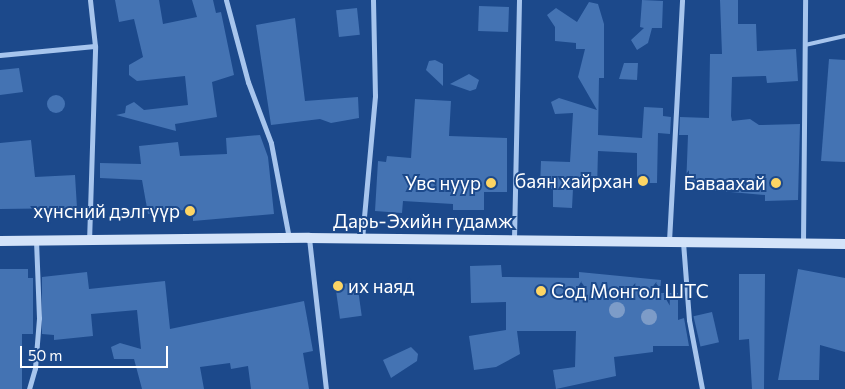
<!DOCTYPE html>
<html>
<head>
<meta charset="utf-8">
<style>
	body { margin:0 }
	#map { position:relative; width:845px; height:389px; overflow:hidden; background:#1c498b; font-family:Commissioner,sans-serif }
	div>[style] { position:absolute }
	.building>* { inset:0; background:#4473b3; transform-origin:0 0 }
	.round { border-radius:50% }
	.service>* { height:4px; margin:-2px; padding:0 2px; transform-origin:2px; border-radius:2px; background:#a7c5ed }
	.minor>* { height:5px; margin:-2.5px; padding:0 2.5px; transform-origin:2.5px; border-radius:2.5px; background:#a7c5ed }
	.secondary>* { height:10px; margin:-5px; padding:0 5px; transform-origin:5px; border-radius:5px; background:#d3e3f9 }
	.trees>* { width:16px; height:16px; margin:-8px; border-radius:50%; background:#7d9cc8 }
	.dots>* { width:14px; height:14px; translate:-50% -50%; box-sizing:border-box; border:2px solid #1c498b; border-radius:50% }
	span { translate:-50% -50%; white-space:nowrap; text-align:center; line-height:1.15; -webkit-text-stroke:4px #1c498b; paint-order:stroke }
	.poi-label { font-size:19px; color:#fff }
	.right { translate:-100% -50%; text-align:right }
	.left { translate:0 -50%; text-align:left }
	.street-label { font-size:19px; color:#fff }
	.scale { position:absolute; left:20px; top:346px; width:148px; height:22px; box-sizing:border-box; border:2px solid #fff; border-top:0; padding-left:6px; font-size:15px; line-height:18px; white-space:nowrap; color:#fff; -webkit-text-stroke:4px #1c498b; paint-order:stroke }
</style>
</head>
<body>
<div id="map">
	<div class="building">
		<i style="clip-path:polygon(115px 0,159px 0,163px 24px,197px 17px,192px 0,213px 0,216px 13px,221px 12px,234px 75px,212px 82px,217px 117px,175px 124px,176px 131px,116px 115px,125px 113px,126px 106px,134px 102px,144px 110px,188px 105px,185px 76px,137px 81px,129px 75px,129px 65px,143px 57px,134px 19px,119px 22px)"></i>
		<i style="clip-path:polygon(642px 0,663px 1px,662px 28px,652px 28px,648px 43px,637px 50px,631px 40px,644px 28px,640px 27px)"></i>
		<i style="clip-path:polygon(720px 0,738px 0,738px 24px,756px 24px,757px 51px,796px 49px,798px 81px,767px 83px,766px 76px,732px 77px,731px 116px,732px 121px,750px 119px,759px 125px,800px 124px,798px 200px,765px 201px,765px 195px,686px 188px,688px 135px,679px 135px,680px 117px,709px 118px,710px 54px,722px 54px)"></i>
		<i style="clip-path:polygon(589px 2px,598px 4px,604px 24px,604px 78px,599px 78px,598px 135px,642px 138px,644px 107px,663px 108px,663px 116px,671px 117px,670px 134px,658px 133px,657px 183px,637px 183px,637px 153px,598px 151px,597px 190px,573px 189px,572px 208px,553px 207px,553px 189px,540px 188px,541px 161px,570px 162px,573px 113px,555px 114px,551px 102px,559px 98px,597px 110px,578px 77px,585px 49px,576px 49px,576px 43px,555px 41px,555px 27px,547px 15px,556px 8px,577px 22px)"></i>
		<i style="left:479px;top:6px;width:30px;height:25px;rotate:2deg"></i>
		<i style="left:357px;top:8px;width:27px;height:21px;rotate:84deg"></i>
		<i style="clip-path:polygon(295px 18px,305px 101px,358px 97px,359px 118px,331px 123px,320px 119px,271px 125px,256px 25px)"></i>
		<i style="clip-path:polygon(829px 59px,845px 60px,845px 162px,821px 161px)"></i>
		<i style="clip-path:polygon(435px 60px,443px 64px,443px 86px,426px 70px,429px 61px)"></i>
		<i style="clip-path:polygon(624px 63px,638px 63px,637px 80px,619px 79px)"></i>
		<i style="clip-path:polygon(19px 68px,23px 92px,0 95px,0 70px)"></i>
		<i style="clip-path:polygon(469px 74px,479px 80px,476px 89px,470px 91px,450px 84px)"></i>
		<i class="round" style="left:47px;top:95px;width:18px;height:18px"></i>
		<i style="clip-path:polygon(415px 99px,451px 101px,449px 136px,507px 138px,507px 192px,484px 192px,484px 210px,453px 210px,453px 204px,403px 201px,402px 213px,375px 211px,378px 161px,386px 162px,387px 156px,411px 158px)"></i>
		<i style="clip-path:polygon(260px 135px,268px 157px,274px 214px,193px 221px,193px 209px,148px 214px,142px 180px,100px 178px,100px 163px,141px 164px,139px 146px,178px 142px,180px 156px,227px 154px,226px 138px)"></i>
		<i style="clip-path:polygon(31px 140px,35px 177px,75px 175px,77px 208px,0 209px,0 143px)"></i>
		<i style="clip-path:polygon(501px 265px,502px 277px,579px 278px,579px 272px,661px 280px,660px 293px,678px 293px,678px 320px,684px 318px,689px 346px,653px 346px,653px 352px,614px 357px,616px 376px,556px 389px,553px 370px,575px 367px,576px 331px,517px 331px,520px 354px,496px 367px,474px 370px,469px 336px,506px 330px,506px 302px,471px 303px,470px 266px)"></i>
		<i style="clip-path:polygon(0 269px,28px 269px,28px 278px,33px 278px,33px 334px,22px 334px,22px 389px,0 389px)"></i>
		<i style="clip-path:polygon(798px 269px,845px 278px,845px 352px,820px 345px,819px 380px,778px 380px)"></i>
		<i style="clip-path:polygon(87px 272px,89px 289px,165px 281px,170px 329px,304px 301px,313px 351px,303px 353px,309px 389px,251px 389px,248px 366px,231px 369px,230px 363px,200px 367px,204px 389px,142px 389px,134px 359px,114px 359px,111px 347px,120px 343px,141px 349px,137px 310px,91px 314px,93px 336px,54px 340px,54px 335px,42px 334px,42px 277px)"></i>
		<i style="clip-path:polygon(739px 274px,765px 274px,764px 389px,752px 389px,749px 339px,739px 340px)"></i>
		<i style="left:357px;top:282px;width:34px;height:22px;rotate:82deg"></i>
		<i style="left:712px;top:312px;width:31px;height:19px;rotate:77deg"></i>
		<i style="clip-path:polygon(411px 347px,418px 354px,417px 361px,391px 378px,383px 360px)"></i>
	</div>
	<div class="service">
		<i style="left:805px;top:45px;width:41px;rotate:-12.7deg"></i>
	</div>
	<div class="minor">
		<i style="left:226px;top:0;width:85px;rotate:75deg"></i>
		<i style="left:248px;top:82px;width:65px;rotate:69.3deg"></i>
		<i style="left:271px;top:143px;width:97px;rotate:79.3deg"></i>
		<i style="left:0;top:55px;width:95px;rotate:-5.4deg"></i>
		<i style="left:309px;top:238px;width:152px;rotate:83.6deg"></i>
		<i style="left:362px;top:239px;width:144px;rotate:-84.8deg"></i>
		<i style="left:375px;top:96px;width:96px;rotate:-91.2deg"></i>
		<i style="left:514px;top:239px;width:239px;rotate:-88.8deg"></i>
		<i style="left:669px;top:241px;width:241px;rotate:-86.9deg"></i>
		<i style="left:89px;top:242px;width:196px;rotate:-88.2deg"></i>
		<i style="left:95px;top:46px;width:46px;rotate:-96.2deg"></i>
		<i style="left:683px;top:242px;width:78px;rotate:85.6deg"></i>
		<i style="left:689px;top:320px;width:70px;rotate:79.3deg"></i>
		<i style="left:803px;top:243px;width:243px;rotate:-89.5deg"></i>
		<i style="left:29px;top:389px;width:22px;rotate:-74deg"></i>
		<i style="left:35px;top:368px;width:50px;rotate:-85.4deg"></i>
		<i style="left:39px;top:318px;width:77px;rotate:-92.2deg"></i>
	</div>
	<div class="secondary">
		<i style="left:0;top:241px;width:309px;rotate:-0.6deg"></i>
		<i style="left:309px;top:238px;width:536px;rotate:0.64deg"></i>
	</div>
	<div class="trees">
		<i style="left:617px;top:310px"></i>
		<i style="left:649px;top:317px"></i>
	</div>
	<div class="dots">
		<i style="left:643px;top:181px;background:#fdd564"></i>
		<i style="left:491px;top:183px;background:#fdd564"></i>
		<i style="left:776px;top:183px;background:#fdd564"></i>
		<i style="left:190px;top:211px;background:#fdd564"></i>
		<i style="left:338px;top:286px;background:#fdd564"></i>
		<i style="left:541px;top:291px;background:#fdd564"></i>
	</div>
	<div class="poi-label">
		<span class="right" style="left:633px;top:181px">баян хайрхан</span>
		<span class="right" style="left:481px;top:183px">Увс нуур</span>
		<span class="right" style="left:766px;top:183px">Баваахай</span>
		<span class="right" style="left:180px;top:211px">хүнсний дэлгүүр</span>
		<span class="left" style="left:348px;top:286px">их наяд</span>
		<span class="left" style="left:551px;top:291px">Сод Монгол ШТС</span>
	</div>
	<div class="street-label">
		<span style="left:423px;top:221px">Дарь-Эхийн гудамж</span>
	</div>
	<div class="scale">50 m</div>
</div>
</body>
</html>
